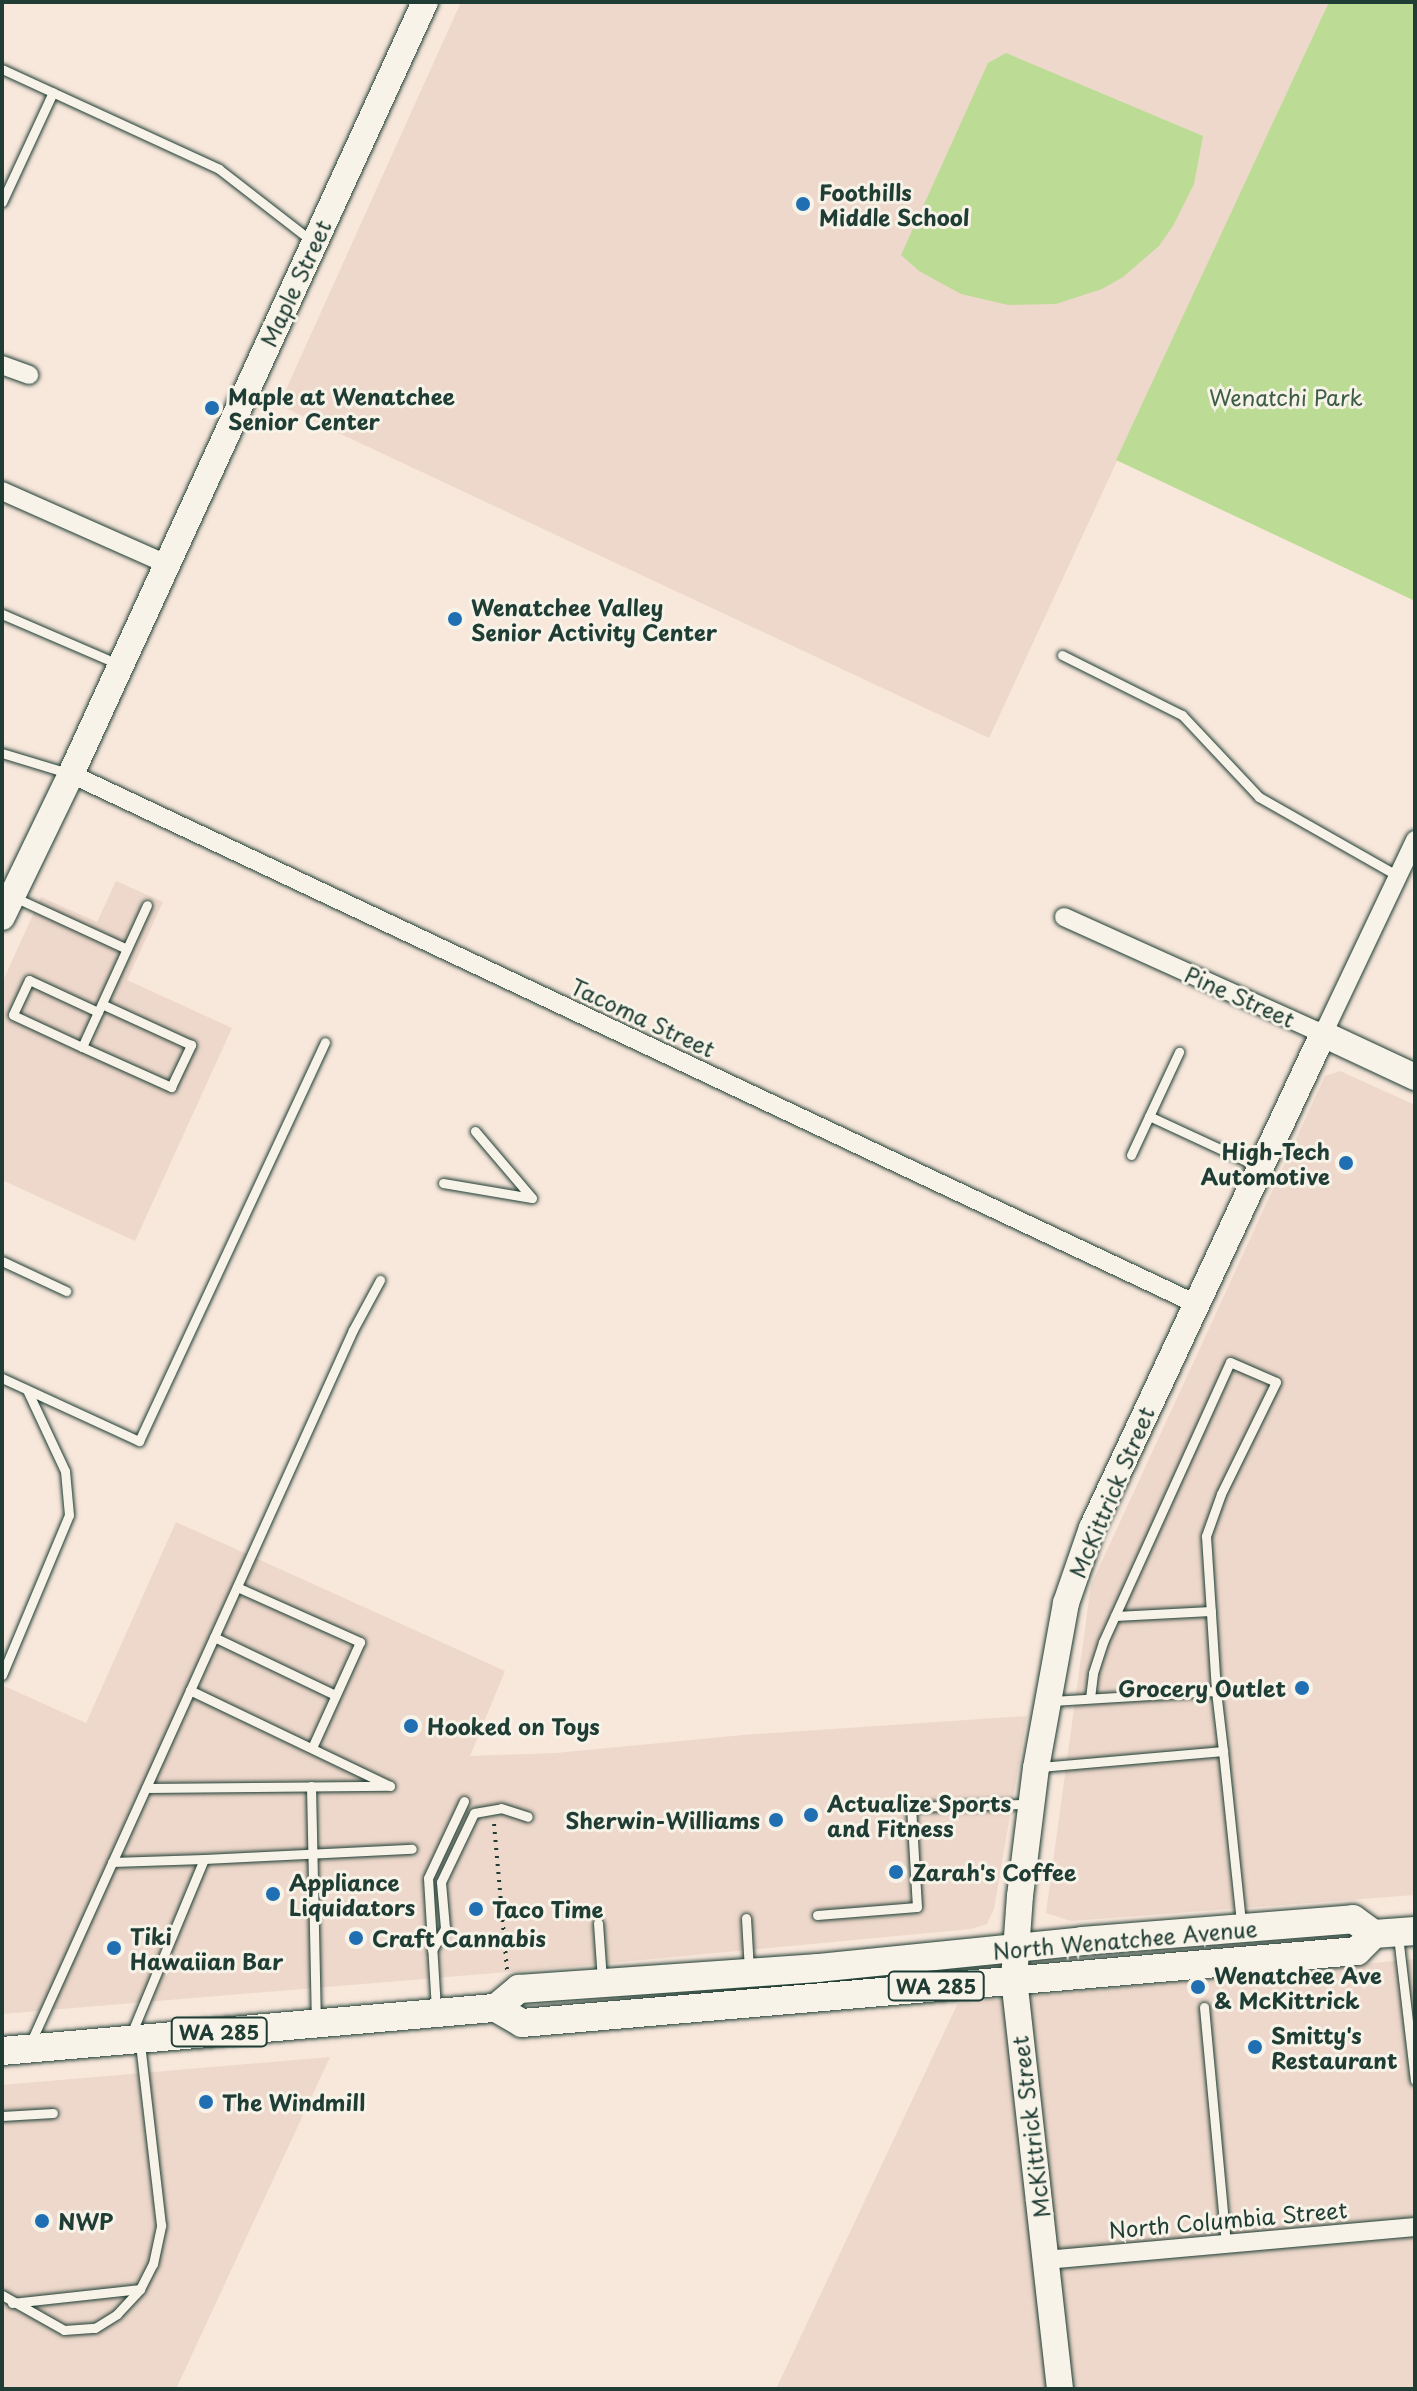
<!DOCTYPE html>
<html>
<head>
<meta charset="utf-8">
<style>
	body { margin:0 }
	#map { position:relative; width:1417px; height:2391px; overflow:hidden; background:#f8e7db; font-family:"Playpen Sans",sans-serif }
	div>[style] { position:absolute }
	.built>* { inset:0; background:#eed8cb }
	.green>* { inset:0; background:#bcdc95 }
	.path>* { height:4px; margin-top:-2px; transform-origin:0; background:repeating-linear-gradient(90deg,#1f3d34 0 2px,transparent 0 8px) }
	.roads { filter:drop-shadow(0 0 2px #1f3d34) drop-shadow(0 0 2px #1f3d34) }
	.lane>* { height:9px; margin:-4.5px; padding:0 4.5px; transform-origin:4.5px; border-radius:4.5px; background:#f7f3e8 }
	.street>* { height:18px; margin:-9px; padding:0 9px; transform-origin:9px; border-radius:9px; background:#f7f3e8 }
	.secondary>* { height:26px; margin:-13px; padding:0 13px; transform-origin:13px; border-radius:13px; background:#f7f3e8 }
	.primary>* { height:28px; margin:-14px; padding:0 14px; transform-origin:14px; border-radius:14px; background:#f7f3e8 }
	.dots>* { width:22px; height:22px; translate:-50% -50%; box-sizing:border-box; border:4px solid #f7f3e8; border-radius:50% }
	span { translate:-50% -50%; white-space:nowrap; text-align:center; line-height:1.15; -webkit-text-stroke:6px #f7f3e8; paint-order:stroke }
	.shield-label span { padding:2px 6px; background:#f7f3e8; border:2px solid; border-radius:6px; -webkit-text-stroke-width:0 }
	.shield-label { font-size:20px; color:#1f3d34; font-weight:700 }
	.poi-label { font-size:22px; color:#1f3d34; font-weight:700 }
	.left { translate:0 -50%; text-align:left }
	.right { translate:-100% -50%; text-align:right }
	.street-label { font-size:22px; color:#1f3d34 }
	.park-label { font-size:22px; color:#3e5d47 }
	.frame { position:absolute; inset:0; border:4px solid #1f3d34; pointer-events:none }
</style>
</head>
<body>
<div id="map">
	<div class="built">
		<i style="clip-path:polygon(461px 2px,1329px 2px,989px 738px,279px 405px)"></i>
		<i style="clip-path:polygon(116px 881px,163px 902px,127px 980px,232px 1028px,135px 1241px,2px 1180px,2px 983px,41px 897px,97px 922px)"></i>
		<i style="clip-path:polygon(1340px 1071px,1415px 1105px,1415px 1895px,1071px 1921px,1046px 1913px,1091px 1585px,1325px 1076px)"></i>
		<i style="clip-path:polygon(176px 1522px,505px 1671px,470px 1756px,556px 1753px,743px 1735px,1027px 1716px,994px 1909px,987px 1924px,971px 1929px,567px 1967px,2px 2014px,2px 1685px,86px 1723px)"></i>
		<i style="clip-path:polygon(1415px 1959px,1415px 2389px,776px 2389px,958px 2003px)"></i>
		<i style="clip-path:polygon(330px 2057px,176px 2389px,2px 2389px,2px 2085px)"></i>
	</div>
	<div class="green">
		<i style="clip-path:polygon(1329px 2px,1415px 2px,1415px 601px,1116px 460px)"></i>
		<i style="clip-path:polygon(1006px 53px,1203px 136px,1194px 184px,1173px 226px,1159px 246px,1123px 277px,1102px 289px,1056px 304px,1008px 305px,961px 294px,919px 271px,901px 255px,988px 63px)"></i>
	</div>
	<div class="path">
		<i style="left:494px;top:1824px;width:148px;rotate:84.9deg"></i>
		<i style="left:504px;top:1937px;width:33px;rotate:-5deg"></i>
	</div>
	<div class="roads">
		<div class="lane">
			<i style="left:2px;top:69px;width:239px;rotate:24.7deg"></i>
			<i style="left:219px;top:169px;width:119px;rotate:37.8deg"></i>
			<i style="left:2px;top:202px;width:121px;rotate:-65.1deg"></i>
			<i style="left:2px;top:614px;width:126px;rotate:23.3deg"></i>
			<i style="left:1062px;top:655px;width:134px;rotate:26.6deg"></i>
			<i style="left:1182px;top:715px;width:112px;rotate:46.8deg"></i>
			<i style="left:1259px;top:797px;width:160px;rotate:29.6deg"></i>
			<i style="left:2px;top:753px;width:69px;rotate:16.9deg"></i>
			<i style="left:14px;top:897px;width:124px;rotate:24.7deg"></i>
			<i style="left:98px;top:1012px;width:76px;rotate:-155.1deg"></i>
			<i style="left:29px;top:980px;width:38px;rotate:115deg"></i>
			<i style="left:13px;top:1015px;width:76px;rotate:24.9deg"></i>
			<i style="left:82px;top:1047px;width:156px;rotate:-65.4deg"></i>
			<i style="left:82px;top:1047px;width:98px;rotate:24.2deg"></i>
			<i style="left:171px;top:1087px;width:47px;rotate:-64.5deg"></i>
			<i style="left:191px;top:1045px;width:98px;rotate:-155.3deg"></i>
			<i style="left:1149px;top:1116px;width:121px;rotate:24.9deg"></i>
			<i style="left:1131px;top:1155px;width:114px;rotate:-65deg"></i>
			<i style="left:443px;top:1183px;width:90px;rotate:9.6deg"></i>
			<i style="left:532px;top:1198px;width:88px;rotate:-130.4deg"></i>
			<i style="left:2px;top:1261px;width:71px;rotate:25.1deg"></i>
			<i style="left:2px;top:1378px;width:151px;rotate:24.7deg"></i>
			<i style="left:139px;top:1441px;width:440px;rotate:-65deg"></i>
			<i style="left:237px;top:1587px;width:135px;rotate:24.1deg"></i>
			<i style="left:360px;top:1642px;width:116px;rotate:114.4deg"></i>
			<i style="left:1115px;top:1616px;width:96px;rotate:-3deg"></i>
			<i style="left:214px;top:1637px;width:134px;rotate:25.6deg"></i>
			<i style="left:2px;top:1675px;width:173px;rotate:-67.3deg"></i>
			<i style="left:69px;top:1515px;width:44px;rotate:-95.2deg"></i>
			<i style="left:65px;top:1471px;width:89px;rotate:-115.1deg"></i>
			<i style="left:1090px;top:1698px;width:25px;rotate:-83deg"></i>
			<i style="left:1093px;top:1673px;width:33px;rotate:-72deg"></i>
			<i style="left:1103px;top:1642px;width:307px;rotate:-65.6deg"></i>
			<i style="left:1230px;top:1362px;width:50px;rotate:23.5deg"></i>
			<i style="left:1276px;top:1382px;width:125px;rotate:116.2deg"></i>
			<i style="left:1221px;top:1494px;width:45px;rotate:109.7deg"></i>
			<i style="left:1206px;top:1536px;width:155px;rotate:86.3deg"></i>
			<i style="left:1052px;top:1701px;width:164px;rotate:-3.5deg"></i>
			<i style="left:1216px;top:1691px;width:60px;rotate:83.3deg"></i>
			<i style="left:1040px;top:1767px;width:184px;rotate:-5deg"></i>
			<i style="left:1223px;top:1751px;width:173px;rotate:84deg"></i>
			<i style="left:311px;top:1786px;width:233px;rotate:88.8deg"></i>
			<i style="left:146px;top:1788px;width:244px;rotate:-0.5deg"></i>
			<i style="left:390px;top:1786px;width:222px;rotate:-154.4deg"></i>
			<i style="left:204px;top:1859px;width:208px;rotate:-2.8deg"></i>
			<i style="left:112px;top:1862px;width:92px;rotate:-1.9deg"></i>
			<i style="left:204px;top:1859px;width:193px;rotate:112.6deg"></i>
			<i style="left:817px;top:1915px;width:100px;rotate:-4.6deg"></i>
			<i style="left:917px;top:1907px;width:100px;rotate:-93.4deg"></i>
			<i style="left:911px;top:1807px;width:117px;rotate:-1.5deg"></i>
			<i style="left:746px;top:1918px;width:52px;rotate:86.7deg"></i>
			<i style="left:598px;top:1923px;width:57px;rotate:86deg"></i>
			<i style="left:1398px;top:1936px;width:145px;rotate:83.3deg"></i>
			<i style="left:432px;top:1950px;width:26px;rotate:-59deg"></i>
			<i style="left:445px;top:1928px;width:46px;rotate:-95deg"></i>
			<i style="left:441px;top:1882px;width:76px;rotate:-64.4deg"></i>
			<i style="left:474px;top:1813px;width:27px;rotate:-10deg"></i>
			<i style="left:501px;top:1808px;width:28px;rotate:18deg"></i>
			<i style="left:1204px;top:2007px;width:238px;rotate:84.7deg"></i>
			<i style="left:436px;top:2009px;width:131px;rotate:-93.5deg"></i>
			<i style="left:428px;top:1878px;width:85px;rotate:-64.9deg"></i>
			<i style="left:30px;top:2044px;width:784px;rotate:-65.66deg"></i>
			<i style="left:353px;top:1330px;width:57px;rotate:-61.6deg"></i>
			<i style="left:2px;top:2116px;width:51px;rotate:-3.4deg"></i>
			<i style="left:2px;top:2295px;width:71px;rotate:29.4deg"></i>
			<i style="left:64px;top:2330px;width:31px;rotate:-4deg"></i>
			<i style="left:95px;top:2328px;width:26px;rotate:-32deg"></i>
			<i style="left:117px;top:2314px;width:34px;rotate:-47deg"></i>
			<i style="left:140px;top:2289px;width:28px;rotate:-63deg"></i>
			<i style="left:153px;top:2264px;width:40px;rotate:-78deg"></i>
			<i style="left:161px;top:2225px;width:182px;rotate:-96.6deg"></i>
			<i style="left:12px;top:2303px;width:129px;rotate:-6.2deg"></i>
		</div>
		<div class="street">
			<i style="left:2px;top:365px;width:29px;rotate:20deg"></i>
			<i style="left:2px;top:491px;width:180px;rotate:23.9deg"></i>
			<i style="left:71px;top:774px;width:1241px;rotate:25.22deg"></i>
			<i style="left:1064px;top:917px;width:284px;rotate:24.3deg"></i>
			<i style="left:1323px;top:1034px;width:215px;rotate:-64.6deg"></i>
			<i style="left:1046px;top:2260px;width:370px;rotate:-5.1deg"></i>
		</div>
		<div class="secondary">
			<i style="left:2px;top:917px;width:159px;rotate:-64.2deg"></i>
			<i style="left:71px;top:774px;width:849px;rotate:-65.37deg"></i>
			<i style="left:1060px;top:2389px;width:413px;rotate:-96.4deg"></i>
			<i style="left:1014px;top:1979px;width:83px;rotate:-85.9deg"></i>
			<i style="left:1020px;top:1896px;width:129px;rotate:-82.9deg"></i>
			<i style="left:1036px;top:1768px;width:168px;rotate:-79.7deg"></i>
			<i style="left:1066px;top:1603px;width:79px;rotate:-70.9deg"></i>
			<i style="left:1092px;top:1528px;width:545px;rotate:-64.94deg"></i>
			<i style="left:1323px;top:1034px;width:102px;rotate:25.1deg"></i>
		</div>
		<div class="primary">
			<i style="left:496px;top:2008px;width:30px;rotate:30deg"></i>
			<i style="left:522px;top:2023px;width:838px;rotate:-4.93deg"></i>
			<i style="left:1357px;top:1951px;width:24px;rotate:-45deg"></i>
			<i style="left:1374px;top:1934px;width:41px;rotate:-4.2deg"></i>
			<i style="left:2px;top:2051px;width:496px;rotate:-5deg"></i>
			<i style="left:496px;top:2008px;width:30px;rotate:-40deg"></i>
			<i style="left:519px;top:1989px;width:300px;rotate:-4deg"></i>
			<i style="left:818px;top:1968px;width:265px;rotate:-5.8deg"></i>
			<i style="left:1082px;top:1941px;width:272px;rotate:-4.6deg"></i>
			<i style="left:1353px;top:1919px;width:26px;rotate:36deg"></i>
		</div>
	</div>
	<div class="dots">
		<i style="left:803px;top:204px;background:#1f6fb2"></i>
		<i style="left:212px;top:408px;background:#1f6fb2"></i>
		<i style="left:455px;top:619px;background:#1f6fb2"></i>
		<i style="left:1346px;top:1163px;background:#1f6fb2"></i>
		<i style="left:1302px;top:1688px;background:#1f6fb2"></i>
		<i style="left:411px;top:1726px;background:#1f6fb2"></i>
		<i style="left:811px;top:1815px;background:#1f6fb2"></i>
		<i style="left:776px;top:1820px;background:#1f6fb2"></i>
		<i style="left:896px;top:1872px;background:#1f6fb2"></i>
		<i style="left:273px;top:1894px;background:#1f6fb2"></i>
		<i style="left:476px;top:1909px;background:#1f6fb2"></i>
		<i style="left:356px;top:1938px;background:#1f6fb2"></i>
		<i style="left:114px;top:1948px;background:#1f6fb2"></i>
		<i style="left:1198px;top:1987px;background:#1f6fb2"></i>
		<i style="left:1255px;top:2047px;background:#1f6fb2"></i>
		<i style="left:206px;top:2102px;background:#1f6fb2"></i>
		<i style="left:42px;top:2221px;background:#1f6fb2"></i>
	</div>
	<div class="shield-label">
		<span style="left:936px;top:1986px">WA 285</span>
		<span style="left:219px;top:2032px">WA 285</span>
	</div>
	<div class="poi-label">
		<span class="left" style="left:819px;top:204px">Foothills<br>Middle School</span>
		<span class="left" style="left:228px;top:408px">Maple at Wenatchee<br>Senior Center</span>
		<span class="left" style="left:471px;top:619px">Wenatchee Valley<br>Senior Activity Center</span>
		<span class="right" style="left:1330px;top:1163px">High-Tech<br>Automotive</span>
		<span class="right" style="left:1286px;top:1688px">Grocery Outlet</span>
		<span class="left" style="left:427px;top:1726px">Hooked on Toys</span>
		<span class="left" style="left:827px;top:1815px">Actualize Sports<br>and Fitness</span>
		<span class="right" style="left:760px;top:1820px">Sherwin-Williams</span>
		<span class="left" style="left:912px;top:1872px">Zarah's Coffee</span>
		<span class="left" style="left:289px;top:1894px">Appliance<br>Liquidators</span>
		<span class="left" style="left:492px;top:1909px">Taco Time</span>
		<span class="left" style="left:130px;top:1948px">Tiki<br>Hawaiian Bar</span>
		<span class="left" style="left:372px;top:1938px">Craft Cannabis</span>
		<span class="left" style="left:1214px;top:1987px">Wenatchee Ave<br>&amp; McKittrick</span>
		<span class="left" style="left:1271px;top:2047px">Smitty's<br>Restaurant</span>
		<span class="left" style="left:222px;top:2102px">The Windmill</span>
		<span class="left" style="left:58px;top:2221px">NWP</span>
	</div>
	<div class="street-label">
		<span style="left:295px;top:283px;rotate:-65deg">Maple Street</span>
		<span style="left:1240px;top:996px;rotate:24deg">Pine Street</span>
		<span style="left:643px;top:1017px;rotate:25deg">Tacoma Street</span>
		<span style="left:1111px;top:1492px;rotate:-67deg">McKittrick Street</span>
		<span style="left:1125px;top:1939px;rotate:-5deg">North Wenatchee Avenue</span>
		<span style="left:1030px;top:2127px;rotate:-97deg">McKittrick Street</span>
		<span style="left:1228px;top:2219px;rotate:-5deg">North Columbia Street</span>
	</div>
	<div class="park-label">
		<span style="left:1286px;top:397px">Wenatchi Park</span>
	</div>
	<div class="frame"></div>
</div>
</body>
</html>
